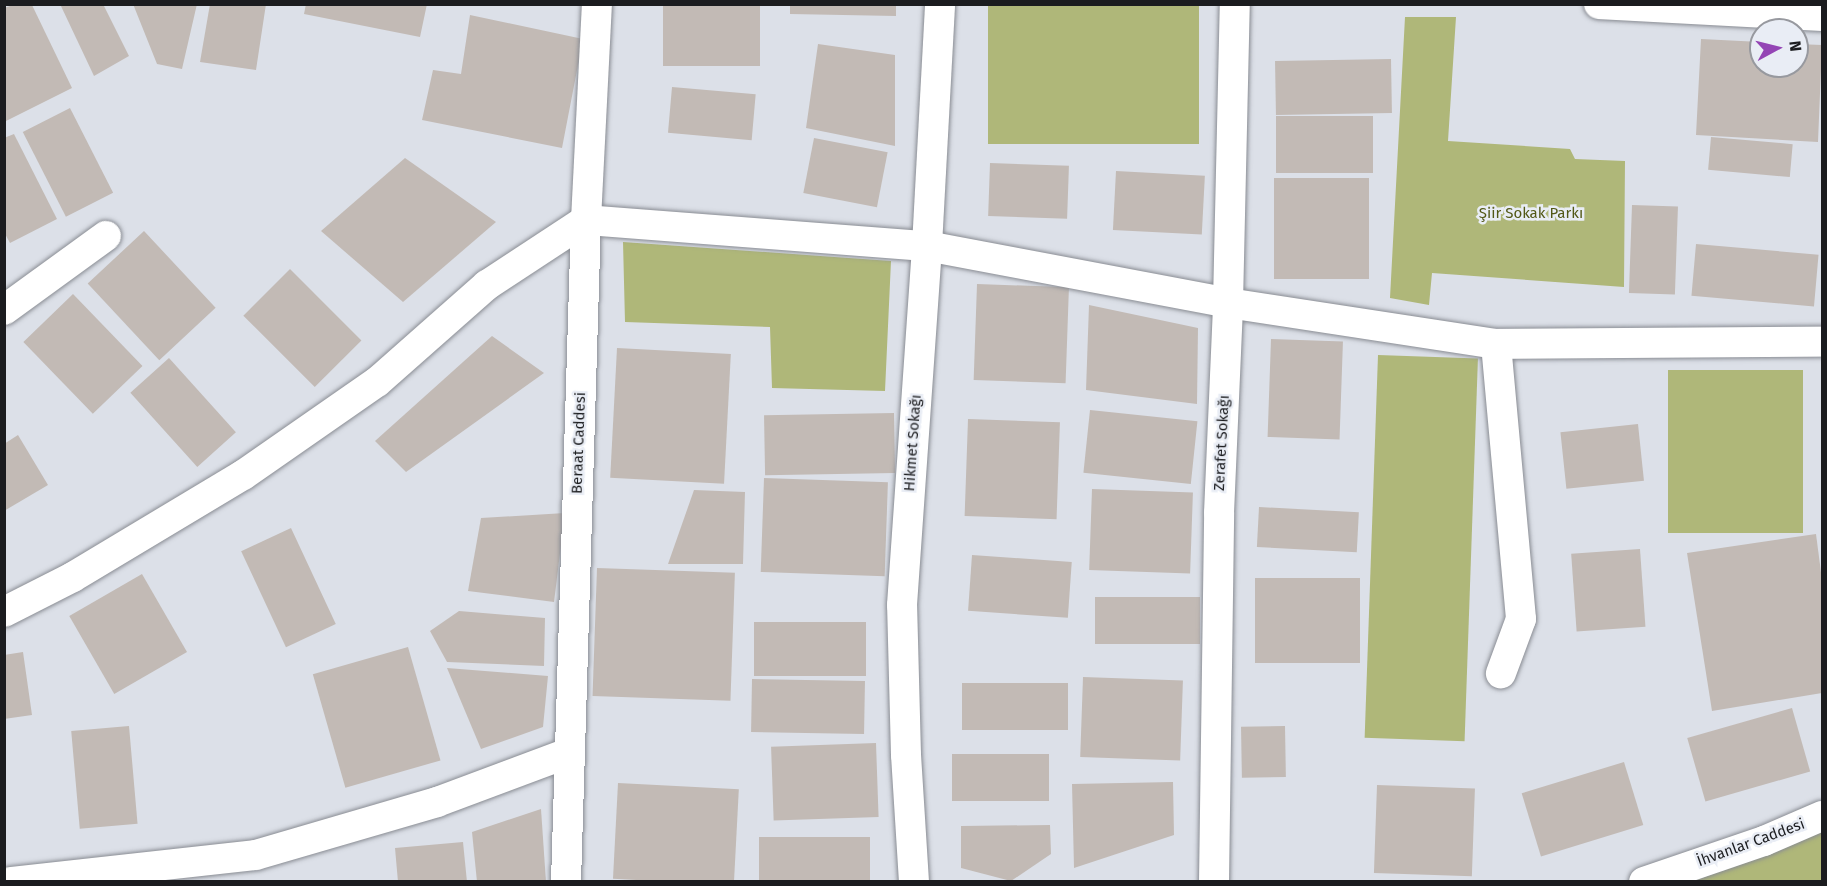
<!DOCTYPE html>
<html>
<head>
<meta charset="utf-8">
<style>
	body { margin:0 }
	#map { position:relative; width:1827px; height:886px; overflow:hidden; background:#dce0e8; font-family:"Fira Sans",sans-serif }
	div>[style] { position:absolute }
	.green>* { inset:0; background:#afb779; transform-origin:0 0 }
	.building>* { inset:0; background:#c2bab5; transform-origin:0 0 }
	.roads { filter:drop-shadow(0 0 2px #898c93) drop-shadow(0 0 2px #898c93) }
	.street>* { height:30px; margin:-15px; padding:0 15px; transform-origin:15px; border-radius:15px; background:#fff }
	span { translate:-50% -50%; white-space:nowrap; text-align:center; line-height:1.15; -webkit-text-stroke:5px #e9edf5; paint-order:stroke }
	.park-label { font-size:15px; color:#525816 }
	.street-label { font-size:15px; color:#1b1c1f }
	.frame { position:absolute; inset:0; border:6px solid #1b1c1f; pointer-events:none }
	.north { position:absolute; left:1749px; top:18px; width:60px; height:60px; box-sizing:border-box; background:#e9edf5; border:2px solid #97999f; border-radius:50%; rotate:83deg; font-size:16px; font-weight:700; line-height:24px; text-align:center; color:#1b1c1f }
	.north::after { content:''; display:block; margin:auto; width:21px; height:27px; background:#9445b5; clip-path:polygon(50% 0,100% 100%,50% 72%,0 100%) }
</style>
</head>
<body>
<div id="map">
	<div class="green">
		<i style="left:988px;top:5px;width:211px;height:139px"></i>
		<i style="clip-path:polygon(1405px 17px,1456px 17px,1448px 141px,1570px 149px,1575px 159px,1625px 161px,1624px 287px,1432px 273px,1429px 305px,1390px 298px)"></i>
		<i style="clip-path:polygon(623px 242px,891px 261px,885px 391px,772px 388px,770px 327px,625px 322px)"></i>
		<i style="left:1378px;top:355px;width:100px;height:383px;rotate:2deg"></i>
		<i style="left:1668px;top:370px;width:135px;height:163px"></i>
		<i style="clip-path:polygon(1822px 831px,1822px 881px,1694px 881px)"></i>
	</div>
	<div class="building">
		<i style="clip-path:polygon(60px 4px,103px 4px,129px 56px,94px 76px)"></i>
		<i style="clip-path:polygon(133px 4px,197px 4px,182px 69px,157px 64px)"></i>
		<i style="clip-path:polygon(210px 4px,266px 4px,256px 70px,200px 62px)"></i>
		<i style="clip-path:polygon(306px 4px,427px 4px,420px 37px,304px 14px)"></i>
		<i style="left:663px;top:4px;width:97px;height:62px"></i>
		<i style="clip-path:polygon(790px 4px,896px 4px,896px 16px,790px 14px)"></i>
		<i style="clip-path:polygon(13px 5px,32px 5px,72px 88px,4px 122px,4px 8px)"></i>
		<i style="clip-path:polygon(470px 15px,583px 39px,562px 148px,422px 120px,433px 70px,461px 74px)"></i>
		<i style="clip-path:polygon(1701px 39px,1761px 42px,1761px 66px,1797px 66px,1797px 44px,1822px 45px,1818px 142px,1696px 135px)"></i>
		<i style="clip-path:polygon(818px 44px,895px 55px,895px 146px,806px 128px)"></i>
		<i style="left:1391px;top:59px;width:54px;height:116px;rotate:89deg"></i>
		<i style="left:672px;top:87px;width:84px;height:46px;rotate:5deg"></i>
		<i style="left:70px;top:108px;width:95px;height:53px;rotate:63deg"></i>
		<i style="left:1276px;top:116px;width:97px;height:57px"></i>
		<i style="clip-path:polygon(14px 134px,57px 219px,10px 243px,4px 232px,4px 138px)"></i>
		<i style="left:1711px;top:137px;width:82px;height:33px;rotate:5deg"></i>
		<i style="left:814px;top:138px;width:75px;height:56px;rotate:11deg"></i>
		<i style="clip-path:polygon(405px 158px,496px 222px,403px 302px,321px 231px)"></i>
		<i style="left:990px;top:163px;width:79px;height:53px;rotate:2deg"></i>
		<i style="left:1116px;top:171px;width:89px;height:59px;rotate:3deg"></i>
		<i style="left:1369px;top:178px;width:101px;height:95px;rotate:90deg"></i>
		<i style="left:1632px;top:205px;width:46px;height:88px;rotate:2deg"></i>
		<i style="left:144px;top:231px;width:105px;height:77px;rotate:47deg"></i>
		<i style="left:1696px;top:244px;width:123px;height:52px;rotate:5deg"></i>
		<i style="left:290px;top:269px;width:101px;height:66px;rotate:45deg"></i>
		<i style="left:977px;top:284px;width:92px;height:96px;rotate:2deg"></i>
		<i style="left:73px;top:294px;width:100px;height:69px;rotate:46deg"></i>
		<i style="clip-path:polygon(1089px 305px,1198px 328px,1197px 404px,1086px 390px)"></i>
		<i style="clip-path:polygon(492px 336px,544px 373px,406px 472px,375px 441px)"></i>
		<i style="left:1271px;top:339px;width:72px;height:98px;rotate:2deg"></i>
		<i style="left:617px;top:348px;width:114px;height:130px;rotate:3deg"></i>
		<i style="left:169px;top:358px;width:100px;height:52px;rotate:48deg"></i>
		<i style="left:1090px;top:410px;width:108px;height:63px;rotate:6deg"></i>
		<i style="left:894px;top:413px;width:60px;height:130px;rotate:89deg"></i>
		<i style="left:968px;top:419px;width:92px;height:97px;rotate:2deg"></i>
		<i style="left:1638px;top:424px;width:57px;height:78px;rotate:84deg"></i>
		<i style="clip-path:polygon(18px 435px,48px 485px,4px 511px,4px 444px)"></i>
		<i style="left:764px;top:478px;width:124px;height:94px;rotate:2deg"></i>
		<i style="left:1092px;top:489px;width:101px;height:81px;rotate:2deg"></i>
		<i style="clip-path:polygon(694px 490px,745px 492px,743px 564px,668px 564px)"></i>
		<i style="left:1259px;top:507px;width:100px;height:40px;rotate:3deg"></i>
		<i style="clip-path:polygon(565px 513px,554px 602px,468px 591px,481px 518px)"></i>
		<i style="left:291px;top:528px;width:106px;height:55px;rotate:65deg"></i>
		<i style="clip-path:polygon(1816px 534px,1822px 580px,1822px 693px,1712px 711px,1687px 553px)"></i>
		<i style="left:1640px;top:549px;width:78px;height:69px;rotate:86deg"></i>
		<i style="left:972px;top:555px;width:100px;height:56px;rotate:4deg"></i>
		<i style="left:597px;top:568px;width:138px;height:128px;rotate:2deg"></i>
		<i style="left:142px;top:574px;width:90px;height:84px;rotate:60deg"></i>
		<i style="left:1255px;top:578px;width:105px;height:85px"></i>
		<i style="left:1095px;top:597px;width:105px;height:47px"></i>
		<i style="clip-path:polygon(459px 611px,545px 618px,544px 666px,447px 662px,430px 631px)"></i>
		<i style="left:754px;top:622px;width:112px;height:54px"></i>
		<i style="left:408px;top:647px;width:118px;height:99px;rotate:74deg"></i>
		<i style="clip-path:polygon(23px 652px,32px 715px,4px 719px,4px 655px)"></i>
		<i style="clip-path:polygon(447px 668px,548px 676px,543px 727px,481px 749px)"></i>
		<i style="left:1083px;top:677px;width:100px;height:80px;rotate:2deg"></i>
		<i style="left:752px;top:679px;width:113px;height:53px;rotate:1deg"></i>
		<i style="left:962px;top:683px;width:106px;height:47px"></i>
		<i style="left:1792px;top:708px;width:66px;height:109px;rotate:74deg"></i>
		<i style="left:129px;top:726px;width:98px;height:58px;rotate:85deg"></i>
		<i style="left:1285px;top:726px;width:51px;height:44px;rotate:89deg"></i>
		<i style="left:876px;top:743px;width:74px;height:105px;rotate:88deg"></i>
		<i style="left:952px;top:754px;width:97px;height:47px"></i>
		<i style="left:1624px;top:762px;width:66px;height:107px;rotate:73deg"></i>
		<i style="clip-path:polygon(1173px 782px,1174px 835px,1074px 868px,1072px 784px)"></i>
		<i style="left:618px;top:783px;width:121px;height:96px;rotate:3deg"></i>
		<i style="left:1377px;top:785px;width:98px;height:88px;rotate:2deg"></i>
		<i style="clip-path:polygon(541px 809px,546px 882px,477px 882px,472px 832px)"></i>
		<i style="clip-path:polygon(1050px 825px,1051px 854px,1011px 881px,961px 868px,961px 826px)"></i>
		<i style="left:870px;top:837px;width:45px;height:111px;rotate:90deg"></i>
		<i style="clip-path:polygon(463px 842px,467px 882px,398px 882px,395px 848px)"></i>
	</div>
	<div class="roads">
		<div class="street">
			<i style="left:1599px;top:4px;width:223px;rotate:3.1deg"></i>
			<i style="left:4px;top:310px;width:126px;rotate:-36deg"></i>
			<i style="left:1496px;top:344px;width:276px;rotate:84.8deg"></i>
			<i style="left:1521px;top:619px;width:58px;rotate:110.3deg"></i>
			<i style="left:4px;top:612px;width:77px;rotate:-26.9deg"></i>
			<i style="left:73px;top:577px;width:198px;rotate:-31deg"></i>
			<i style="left:243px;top:475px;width:163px;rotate:-34.8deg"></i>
			<i style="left:377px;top:382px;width:147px;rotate:-41.4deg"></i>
			<i style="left:487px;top:285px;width:118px;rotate:-33.3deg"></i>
			<i style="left:586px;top:220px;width:342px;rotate:4.4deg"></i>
			<i style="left:927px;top:246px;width:306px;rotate:10.7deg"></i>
			<i style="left:1228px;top:303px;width:271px;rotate:8.7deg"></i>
			<i style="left:1496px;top:344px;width:326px;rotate:-0.4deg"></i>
			<i style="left:11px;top:882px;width:246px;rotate:-6.3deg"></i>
			<i style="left:256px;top:855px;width:189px;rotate:-16.3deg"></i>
			<i style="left:437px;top:802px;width:140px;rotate:-20.5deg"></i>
			<i style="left:566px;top:882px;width:662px;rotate:-88.27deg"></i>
			<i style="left:586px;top:220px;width:216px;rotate:-87.1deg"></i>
			<i style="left:914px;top:882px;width:127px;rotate:-93.6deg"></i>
			<i style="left:906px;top:755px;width:150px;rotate:-91.5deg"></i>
			<i style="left:902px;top:605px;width:360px;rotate:-86deg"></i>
			<i style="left:927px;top:246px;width:242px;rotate:-86.9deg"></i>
			<i style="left:1214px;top:882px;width:369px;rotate:-89.2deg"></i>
			<i style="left:1219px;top:513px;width:210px;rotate:-87.5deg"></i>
			<i style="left:1228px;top:303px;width:299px;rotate:-88.7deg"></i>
			<i style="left:1644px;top:882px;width:127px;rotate:-18.9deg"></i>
			<i style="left:1764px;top:841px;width:63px;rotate:-23.3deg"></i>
		</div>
	</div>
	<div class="park-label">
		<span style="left:1531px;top:214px">Şiir Sokak Parkı</span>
	</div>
	<div class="street-label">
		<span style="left:579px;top:443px;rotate:-88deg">Beraat Caddesi</span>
		<span style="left:913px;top:443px;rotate:-86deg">Hikmet Sokağı</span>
		<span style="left:1222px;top:443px;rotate:-87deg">Zerafet Sokağı</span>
		<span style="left:1751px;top:843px;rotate:-20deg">İhvanlar Caddesi</span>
	</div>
	<div class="frame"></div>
	<div class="north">N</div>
</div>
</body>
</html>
